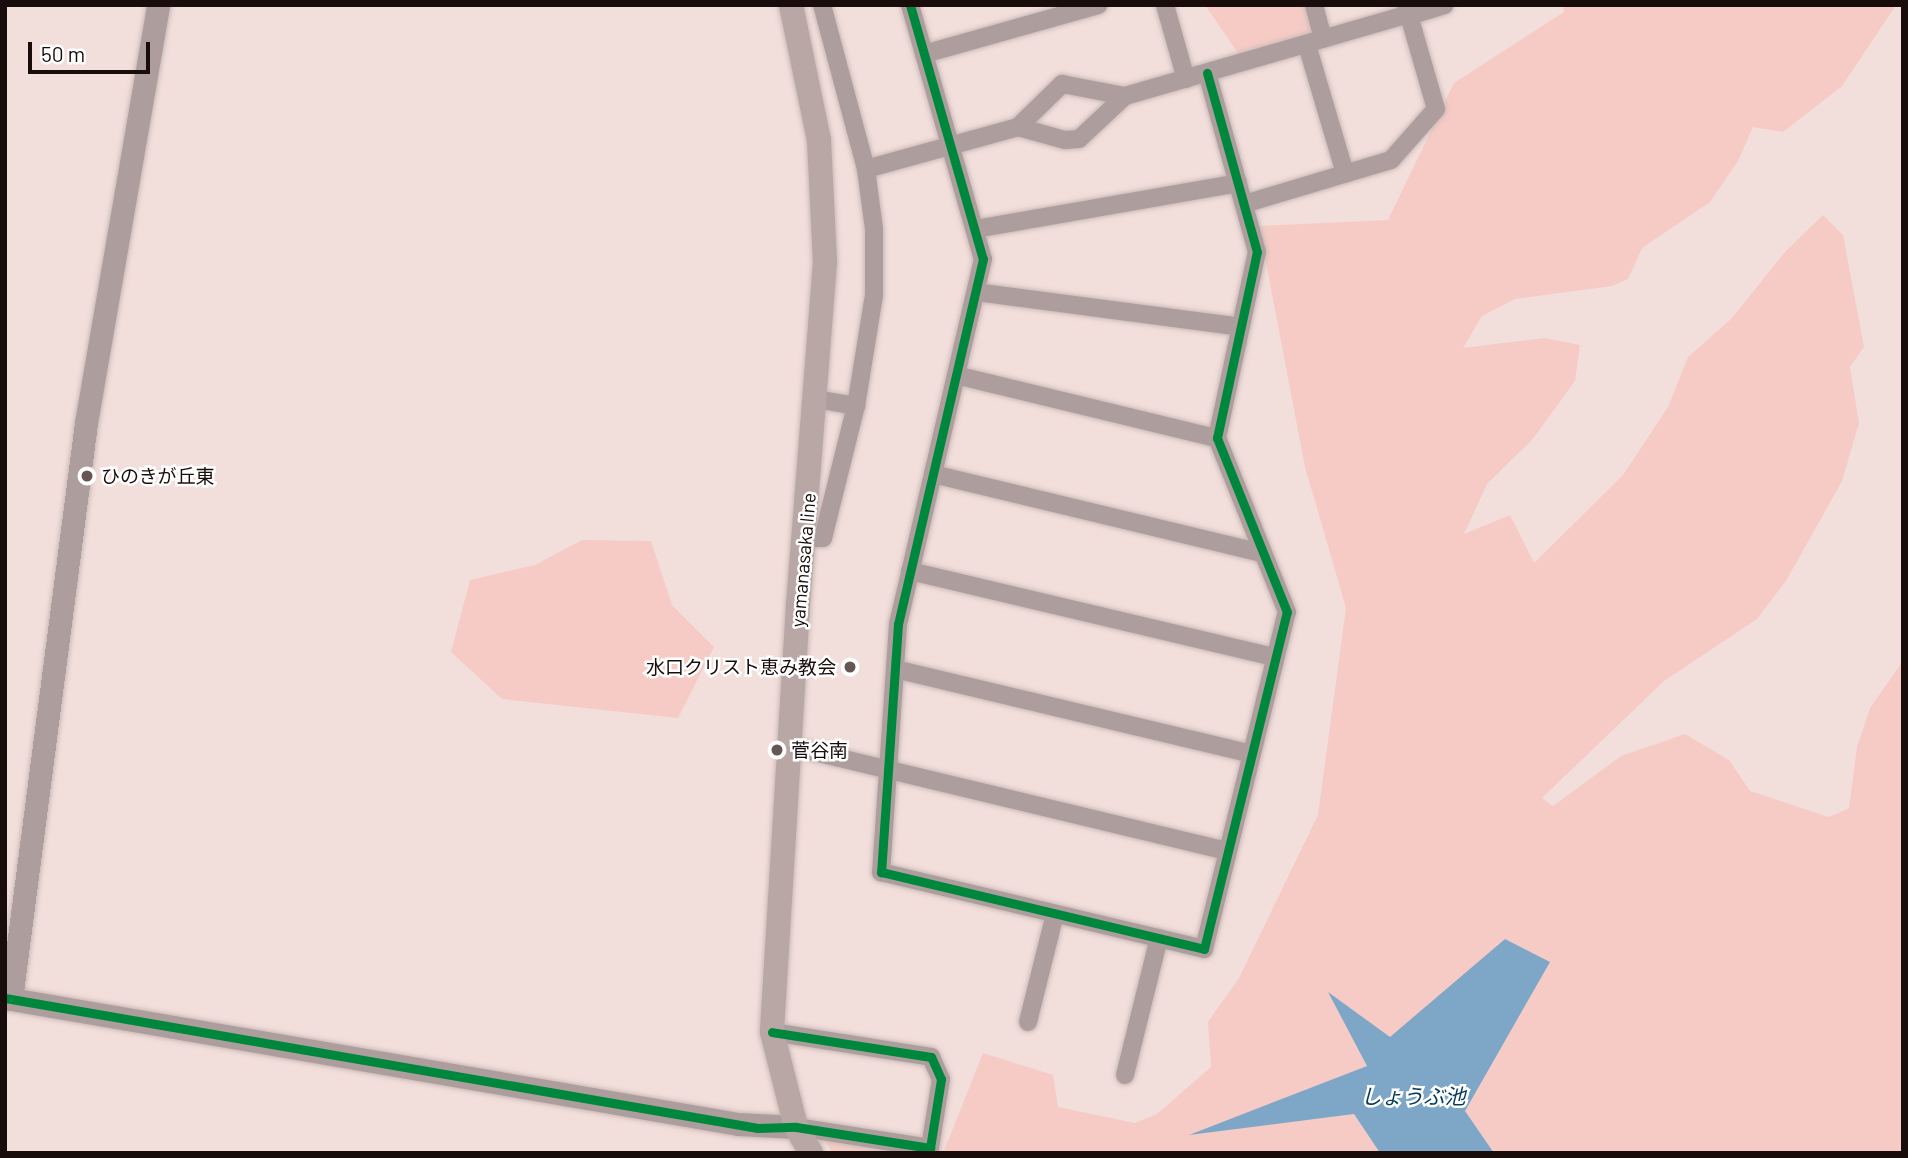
<!DOCTYPE html>
<html>
<head>
<meta charset="utf-8">
<style>
	body { margin:0 }
	#map { position:relative; width:1908px; height:1158px; overflow:hidden; background:#f2dedb; font-family:Barlow,"Noto Sans JP",sans-serif }
	div>[style] { position:absolute }
	.green>* { inset:0; background:#f6cbc5 }
	.water>* { inset:0; background:#7ea6c7 }
	.roads { filter:drop-shadow(0 0 2px #c9bab7) drop-shadow(0 0 2px #c9bab7) }
	.minor>* { height:18px; margin:-9px; padding:0 9px; transform-origin:9px; border-radius:9px; background:#ad9e9d }
	.tertiary>* { height:23px; margin:-11.5px; padding:0 11.5px; transform-origin:11.5px; border-radius:11.5px; background:#ad9e9d }
	.secondary>* { height:24px; margin:-12px; padding:0 12px; transform-origin:12px; border-radius:12px; background:#b8a7a5 }
	.cycleway>* { height:9px; margin:-4.5px; padding:0 4.5px; transform-origin:4.5px; border-radius:4.5px; background:#00873e }
	.dots>* { width:19px; height:19px; translate:-50% -50%; box-sizing:border-box; border:4px solid #fff; border-radius:50% }
	span { translate:-50% -50%; white-space:nowrap; text-align:center; line-height:1.15; -webkit-text-stroke:5px #fff; paint-order:stroke }
	.poi-label { font-size:19px; color:#190d0c }
	.left { translate:0 -50%; text-align:left }
	.right { translate:-100% -50%; text-align:right }
	.street-label { font-size:19px; color:#190d0c }
	.water-label { font-size:21px; color:#053b5d; font-style:italic }
	.frame { position:absolute; inset:0; border:7px solid #190d0c; pointer-events:none }
	.scale { position:absolute; left:28px; top:42px; width:122px; height:32px; box-sizing:border-box; border:4px solid #190d0c; border-top:0; padding-left:9px; font-size:21px; line-height:24px; white-space:nowrap; color:#190d0c; -webkit-text-stroke:5px #fff; paint-order:stroke }
</style>
</head>
<body>
<div id="map">
	<div class="green">
		<i style="clip-path:polygon(1205px 5px,1308px 5px,1314px 26px,1311px 36px,1240px 56px)"></i>
		<i style="clip-path:polygon(1563px 5px,1896px 5px,1842px 86px,1783px 132px,1753px 127px,1738px 161px,1710px 202px,1642px 248px,1628px 279px,1612px 286px,1515px 299px,1482px 316px,1463px 348px,1545px 338px,1580px 345px,1575px 381px,1532px 440px,1487px 484px,1464px 534px,1510px 515px,1534px 563px,1623px 475px,1668px 407px,1688px 357px,1731px 319px,1785px 252px,1823px 215px,1843px 235px,1864px 347px,1850px 367px,1859px 423px,1842px 481px,1786px 581px,1757px 619px,1664px 681px,1542px 798px,1553px 806px,1621px 756px,1685px 734px,1729px 760px,1750px 791px,1829px 817px,1849px 808px,1857px 747px,1870px 708px,1903px 661px,1903px 1153px,1494px 1153px,1465px 1111px,1550px 962px,1505px 939px,1390px 1038px,1329px 994px,1367px 1066px,1193px 1134px,1354px 1114px,1380px 1153px,832px 1153px,825px 1140px,944px 1151px,983px 1053px,1053px 1075px,1058px 1107px,1135px 1123px,1157px 1114px,1211px 1067px,1208px 1022px,1239px 978px,1318px 815px,1346px 608px,1305px 467px,1259px 226px,1388px 220px,1454px 83px,1564px 12px)"></i>
		<i style="clip-path:polygon(582px 540px,651px 541px,672px 605px,714px 647px,678px 718px,502px 699px,451px 652px,470px 580px,535px 565px)"></i>
	</div>
	<div class="water">
		<i style="clip-path:polygon(1505px 939px,1550px 962px,1465px 1111px,1494px 1153px,1380px 1153px,1354px 1114px,1189px 1135px,1367px 1066px,1328px 992px,1390px 1037px)"></i>
	</div>
	<div class="roads">
		<div class="minor">
			<i style="left:910px;top:5px;width:264px;rotate:74deg"></i>
			<i style="left:983px;top:259px;width:375px;rotate:103.1deg"></i>
			<i style="left:898px;top:624px;width:249px;rotate:93.9deg"></i>
			<i style="left:881px;top:872px;width:332px;rotate:13.4deg"></i>
			<i style="left:1204px;top:949px;width:347px;rotate:-76.2deg"></i>
			<i style="left:1287px;top:612px;width:188px;rotate:-111.9deg"></i>
			<i style="left:1217px;top:438px;width:190px;rotate:-77.9deg"></i>
			<i style="left:1257px;top:252px;width:186px;rotate:-105.6deg"></i>
			<i style="left:1165px;top:5px;width:77px;rotate:74.2deg"></i>
			<i style="left:1314px;top:5px;width:35px;rotate:75deg"></i>
			<i style="left:1409px;top:16px;width:37px;rotate:-17deg"></i>
			<i style="left:1307px;top:45px;width:134px;rotate:73.5deg"></i>
			<i style="left:924px;top:54px;width:181px;rotate:-15.7deg"></i>
			<i style="left:1018px;top:127px;width:62px;rotate:-44.3deg"></i>
			<i style="left:1062px;top:84px;width:64px;rotate:10.8deg"></i>
			<i style="left:866px;top:169px;width:158px;rotate:-15.4deg"></i>
			<i style="left:1018px;top:127px;width:49px;rotate:15.5deg"></i>
			<i style="left:1065px;top:140px;width:14px;rotate:-4deg"></i>
			<i style="left:1079px;top:139px;width:63px;rotate:-43.1deg"></i>
			<i style="left:1125px;top:96px;width:296px;rotate:-16.1deg"></i>
			<i style="left:1244px;top:204px;width:153px;rotate:-16.7deg"></i>
			<i style="left:1391px;top:160px;width:68px;rotate:-48.6deg"></i>
			<i style="left:1436px;top:109px;width:108px;rotate:-106.1deg"></i>
			<i style="left:975px;top:229px;width:267px;rotate:-9.9deg"></i>
			<i style="left:976px;top:292px;width:267px;rotate:7.5deg"></i>
			<i style="left:956px;top:375px;width:268px;rotate:13.6deg"></i>
			<i style="left:816px;top:399px;width:41px;rotate:9.9deg"></i>
			<i style="left:856px;top:406px;width:112px;rotate:-80.8deg"></i>
			<i style="left:874px;top:295px;width:66px;rotate:-90deg"></i>
			<i style="left:874px;top:229px;width:61px;rotate:-97.6deg"></i>
			<i style="left:866px;top:169px;width:170px;rotate:-105deg"></i>
			<i style="left:933px;top:474px;width:339px;rotate:13.5deg"></i>
			<i style="left:805px;top:538px;width:18px"></i>
			<i style="left:823px;top:538px;width:136px;rotate:-76deg"></i>
			<i style="left:910px;top:571px;width:375px;rotate:13.3deg"></i>
			<i style="left:895px;top:669px;width:366px;rotate:13.4deg"></i>
			<i style="left:790px;top:746px;width:450px;rotate:13.5deg"></i>
			<i style="left:1028px;top:1022px;width:111px;rotate:-76deg"></i>
			<i style="left:772px;top:1032px;width:161px;rotate:8.9deg"></i>
			<i style="left:931px;top:1057px;width:24px;rotate:66deg"></i>
			<i style="left:941px;top:1079px;width:70px;rotate:99.1deg"></i>
			<i style="left:930px;top:1148px;width:136px;rotate:-171.1deg"></i>
			<i style="left:1125px;top:1075px;width:141px;rotate:-76.1deg"></i>
		</div>
		<div class="tertiary">
			<i style="left:5px;top:998px;width:744px;rotate:9.75deg"></i>
			<i style="left:738px;top:1124px;width:58px;rotate:3deg"></i>
			<i style="left:11px;top:999px;width:581px;rotate:-82.58deg"></i>
			<i style="left:86px;top:423px;width:424px;rotate:-80.2deg"></i>
		</div>
		<div class="secondary">
			<i style="left:791px;top:5px;width:138px;rotate:78.3deg"></i>
			<i style="left:819px;top:140px;width:122px;rotate:87.2deg"></i>
			<i style="left:825px;top:262px;width:344px;rotate:94.5deg"></i>
			<i style="left:798px;top:605px;width:428px;rotate:93.5deg"></i>
			<i style="left:772px;top:1032px;width:98px;rotate:75.8deg"></i>
			<i style="left:796px;top:1127px;width:30px;rotate:60deg"></i>
		</div>
	</div>
	<div class="cycleway">
		<i style="left:910px;top:5px;width:264px;rotate:74deg"></i>
		<i style="left:983px;top:259px;width:375px;rotate:103.1deg"></i>
		<i style="left:898px;top:624px;width:249px;rotate:93.9deg"></i>
		<i style="left:881px;top:872px;width:332px;rotate:13.4deg"></i>
		<i style="left:1204px;top:949px;width:347px;rotate:-76.2deg"></i>
		<i style="left:1287px;top:612px;width:188px;rotate:-111.9deg"></i>
		<i style="left:1217px;top:438px;width:190px;rotate:-77.9deg"></i>
		<i style="left:1257px;top:252px;width:186px;rotate:-105.6deg"></i>
		<i style="left:5px;top:998px;width:764px;rotate:9.8deg"></i>
		<i style="left:758px;top:1128px;width:38px;rotate:-2deg"></i>
		<i style="left:796px;top:1127px;width:136px;rotate:8.9deg"></i>
		<i style="left:930px;top:1148px;width:70px;rotate:-80.9deg"></i>
		<i style="left:941px;top:1079px;width:24px;rotate:-114deg"></i>
		<i style="left:931px;top:1057px;width:161px;rotate:-171.1deg"></i>
	</div>
	<div class="dots">
		<i style="left:87px;top:476px;background:#655654"></i>
		<i style="left:850px;top:667px;background:#655654"></i>
		<i style="left:777px;top:750px;background:#655654"></i>
	</div>
	<div class="poi-label">
		<span class="left" style="left:101px;top:476px">ひのきが丘東</span>
		<span class="right" style="left:836px;top:667px">水口クリスト恵み教会</span>
		<span class="left" style="left:791px;top:750px">菅谷南</span>
	</div>
	<div class="street-label">
		<span style="left:803px;top:560px;rotate:-85deg">yamanasaka line</span>
	</div>
	<div class="water-label">
		<span style="left:1413px;top:1096px">しょうぶ池</span>
	</div>
	<div class="frame"></div>
	<div class="scale">50 m</div>
</div>
</body>
</html>
